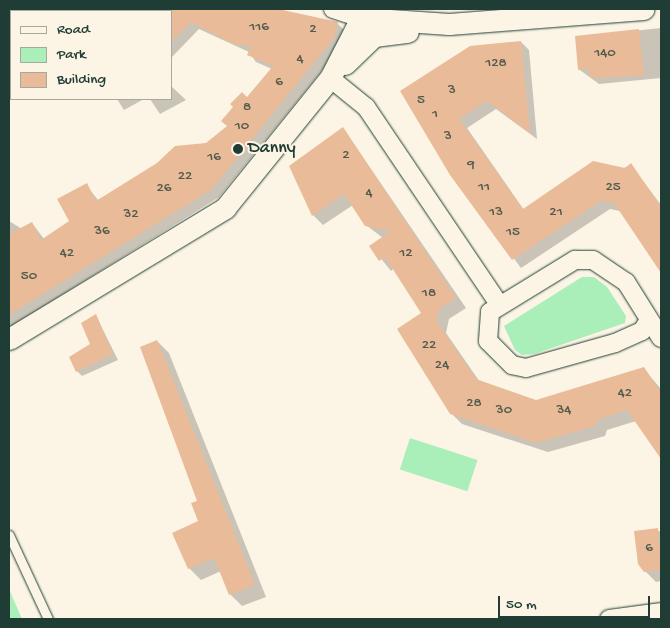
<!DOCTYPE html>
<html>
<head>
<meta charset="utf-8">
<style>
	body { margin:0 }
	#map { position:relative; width:670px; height:628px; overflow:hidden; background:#fcf5e5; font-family:"Gochi Hand",sans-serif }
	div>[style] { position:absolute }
	.green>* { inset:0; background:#aaeeb9; transform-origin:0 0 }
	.shadow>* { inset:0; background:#0003 }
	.building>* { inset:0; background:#e9bb99 }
	.roads { filter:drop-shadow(0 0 1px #1f3d34) drop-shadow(0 0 1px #1f3d34) }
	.service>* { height:9px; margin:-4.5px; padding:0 4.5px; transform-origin:4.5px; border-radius:4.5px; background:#fcf5e5 }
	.minor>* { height:18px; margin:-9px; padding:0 9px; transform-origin:9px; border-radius:9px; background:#fcf5e5 }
	.tertiary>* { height:21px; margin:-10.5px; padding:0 10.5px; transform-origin:10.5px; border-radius:10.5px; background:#fcf5e5 }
	.dots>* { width:14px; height:14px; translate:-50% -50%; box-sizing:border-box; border:2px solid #fcf5e5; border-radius:50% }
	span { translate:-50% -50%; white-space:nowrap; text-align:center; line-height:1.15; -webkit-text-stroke:4px #fcf5e5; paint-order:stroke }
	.number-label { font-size:15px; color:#525c4d }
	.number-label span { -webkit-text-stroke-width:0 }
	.poi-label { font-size:18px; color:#1f3d34 }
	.left { translate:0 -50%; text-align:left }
	.frame { position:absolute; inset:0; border:10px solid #1f3d34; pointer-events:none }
	.legend { position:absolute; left:10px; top:10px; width:162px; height:90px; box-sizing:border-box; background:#fcf5e5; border:1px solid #a4ab9e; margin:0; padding:6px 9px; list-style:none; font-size:15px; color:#1f3d34 }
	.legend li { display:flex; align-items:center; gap:10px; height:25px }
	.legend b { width:25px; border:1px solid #a4ab9e }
	.scale { position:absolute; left:498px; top:596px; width:152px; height:22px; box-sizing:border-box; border:2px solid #1f3d34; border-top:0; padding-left:6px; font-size:15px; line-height:18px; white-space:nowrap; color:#1f3d34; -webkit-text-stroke:4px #fcf5e5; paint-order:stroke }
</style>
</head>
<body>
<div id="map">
	<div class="green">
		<i style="clip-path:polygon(582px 277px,594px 277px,607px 287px,626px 316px,625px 323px,534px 354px,522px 355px,515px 350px,504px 326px)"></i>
		<i style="left:410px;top:438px;width:71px;height:33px;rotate:18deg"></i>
		<i style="clip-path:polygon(9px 589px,22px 619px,9px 619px)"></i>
	</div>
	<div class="shadow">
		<i style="clip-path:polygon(58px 9px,271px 9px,337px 23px,345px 31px,342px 46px,219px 197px,9px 328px,9px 221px,22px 229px,32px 223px,44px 239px,71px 222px,86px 185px,98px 200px,206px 145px,228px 126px,272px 69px,256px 62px,249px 52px,199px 29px,171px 58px,171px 11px)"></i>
		<i style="clip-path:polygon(453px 9px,613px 9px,542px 13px)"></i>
		<i style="clip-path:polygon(661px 28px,661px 78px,599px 84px,580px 70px,576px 37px)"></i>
		<i style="clip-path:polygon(521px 42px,529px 50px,537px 139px,496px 109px,467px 128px,524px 210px,631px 165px,661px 205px,661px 271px,620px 211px,610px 209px,521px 268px,451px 174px,402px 91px)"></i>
		<i style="clip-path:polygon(171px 86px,186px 100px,160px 114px,150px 99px,171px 99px)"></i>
		<i style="clip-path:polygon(117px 99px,144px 99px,124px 110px)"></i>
		<i style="clip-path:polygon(343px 128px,466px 308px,449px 319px,446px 333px,480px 382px,536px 402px,644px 369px,661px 389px,661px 454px,636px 421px,607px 430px,605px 436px,548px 452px,462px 424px,451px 413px,423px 314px,394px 268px,391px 271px,371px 246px,383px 238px,366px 225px,353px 205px,323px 225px,313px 215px)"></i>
		<i style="clip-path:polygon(96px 316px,118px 360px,82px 376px,77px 371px,92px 345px)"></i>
		<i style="clip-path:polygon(157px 341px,169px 353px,266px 597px,242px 606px,230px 594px,221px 571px,201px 580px,189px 568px,200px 522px,199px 502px)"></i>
		<i style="clip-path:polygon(661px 531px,661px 581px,656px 582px,645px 571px,635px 532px)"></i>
	</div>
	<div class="building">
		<i style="clip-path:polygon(163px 9px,278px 9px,338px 22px,334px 38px,211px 190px,9px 315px,9px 234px,32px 222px,41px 240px,69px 221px,57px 199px,87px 183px,96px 201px,157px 163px,175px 146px,206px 143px,227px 126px,221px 121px,233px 107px,230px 104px,242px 92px,247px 97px,273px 66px,247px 55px,251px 46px,233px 44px,191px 22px,171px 42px,171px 11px)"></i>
		<i style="clip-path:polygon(639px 29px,644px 75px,606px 78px,590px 77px,589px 69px,578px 70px,575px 36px)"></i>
		<i style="clip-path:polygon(521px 41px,530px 133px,487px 101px,459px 119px,523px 209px,593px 161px,625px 168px,631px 163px,661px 207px,661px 273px,614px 203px,601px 201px,512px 260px,450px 175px,400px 91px,470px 46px)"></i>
		<i style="clip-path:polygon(343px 127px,456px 298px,439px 309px,437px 322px,476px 379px,536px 400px,644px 367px,661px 393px,661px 459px,627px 410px,597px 420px,595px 426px,536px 443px,450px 414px,397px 329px,421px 313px,385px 257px,379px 261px,369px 246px,391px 231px,365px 226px,344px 194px,312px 216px,289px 166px)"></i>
		<i style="clip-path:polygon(96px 314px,113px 354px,76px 372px,69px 357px,90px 344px,81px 323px)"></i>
		<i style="clip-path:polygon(157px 340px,255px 585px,229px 595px,214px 558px,188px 569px,172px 533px,198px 521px,191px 503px,197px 501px,140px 347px)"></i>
		<i style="clip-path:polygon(658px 528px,661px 570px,644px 572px,638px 564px,634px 531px)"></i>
	</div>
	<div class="roads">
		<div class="service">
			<i style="left:9px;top:535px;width:93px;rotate:65.1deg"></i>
		</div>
		<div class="minor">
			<i style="left:333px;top:9px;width:29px;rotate:18deg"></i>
			<i style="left:330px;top:78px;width:46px;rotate:38.9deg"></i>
			<i style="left:366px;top:107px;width:238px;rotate:56deg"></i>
			<i style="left:649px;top:320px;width:13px;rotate:122deg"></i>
			<i style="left:642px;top:331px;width:30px;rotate:156deg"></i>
			<i style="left:615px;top:343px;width:92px;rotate:164.3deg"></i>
			<i style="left:526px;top:368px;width:14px;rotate:-168deg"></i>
			<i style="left:512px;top:365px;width:34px;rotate:-135deg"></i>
			<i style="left:488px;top:341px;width:29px;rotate:-86deg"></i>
			<i style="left:490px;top:312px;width:100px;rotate:-31.5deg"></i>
			<i style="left:575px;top:260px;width:18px"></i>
			<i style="left:593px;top:260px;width:40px;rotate:34deg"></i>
			<i style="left:626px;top:282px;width:66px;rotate:58deg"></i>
			<i style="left:609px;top:619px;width:52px;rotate:-7.7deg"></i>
		</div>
		<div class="tertiary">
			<i style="left:345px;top:64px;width:40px;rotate:-44deg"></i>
			<i style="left:374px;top:36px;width:34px;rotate:-7deg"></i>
			<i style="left:9px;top:339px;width:253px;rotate:-31.2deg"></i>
			<i style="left:225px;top:208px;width:167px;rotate:-51.1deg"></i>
			<i style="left:330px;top:78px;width:68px;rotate:-62.7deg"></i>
			<i style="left:361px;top:18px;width:88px;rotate:3.9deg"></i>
			<i style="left:449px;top:24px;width:195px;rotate:-4.4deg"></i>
		</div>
	</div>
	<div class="dots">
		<i style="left:238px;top:149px;background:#1f3d34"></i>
	</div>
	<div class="number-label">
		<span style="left:259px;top:28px">116</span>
		<span style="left:313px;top:30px">2</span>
		<span style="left:605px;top:54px">140</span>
		<span style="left:300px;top:60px">4</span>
		<span style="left:496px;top:64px">128</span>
		<span style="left:279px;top:83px">6</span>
		<span style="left:452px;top:91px">3</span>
		<span style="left:421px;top:101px">5</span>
		<span style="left:247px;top:108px">8</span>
		<span style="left:435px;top:115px">1</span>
		<span style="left:242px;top:127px">10</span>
		<span style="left:448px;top:137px">3</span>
		<span style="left:346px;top:156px">2</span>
		<span style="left:214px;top:158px">16</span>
		<span style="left:471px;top:166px">9</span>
		<span style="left:185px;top:177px">22</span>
		<span style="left:484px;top:188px">11</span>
		<span style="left:613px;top:188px">25</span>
		<span style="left:164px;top:189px">26</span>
		<span style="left:369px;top:194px">4</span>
		<span style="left:496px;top:213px">13</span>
		<span style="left:556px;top:213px">21</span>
		<span style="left:131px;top:215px">32</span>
		<span style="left:102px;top:232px">36</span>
		<span style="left:513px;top:233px">15</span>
		<span style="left:67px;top:254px">42</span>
		<span style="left:406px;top:254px">12</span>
		<span style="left:29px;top:277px">50</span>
		<span style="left:429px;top:294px">18</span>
		<span style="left:429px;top:346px">22</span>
		<span style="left:442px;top:366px">24</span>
		<span style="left:625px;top:394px">42</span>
		<span style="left:474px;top:404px">28</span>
		<span style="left:504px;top:411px">30</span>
		<span style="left:564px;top:411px">34</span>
		<span style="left:649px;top:549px">6</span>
	</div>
	<div class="poi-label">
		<span class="left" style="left:248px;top:149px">Danny</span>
	</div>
	<div class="frame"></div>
	<ul class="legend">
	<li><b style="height:6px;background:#fcf5e5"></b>Road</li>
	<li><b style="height:14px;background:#aaeeb9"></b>Park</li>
	<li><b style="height:14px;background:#e9bb99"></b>Building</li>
	</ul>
	<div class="scale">50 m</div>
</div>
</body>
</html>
